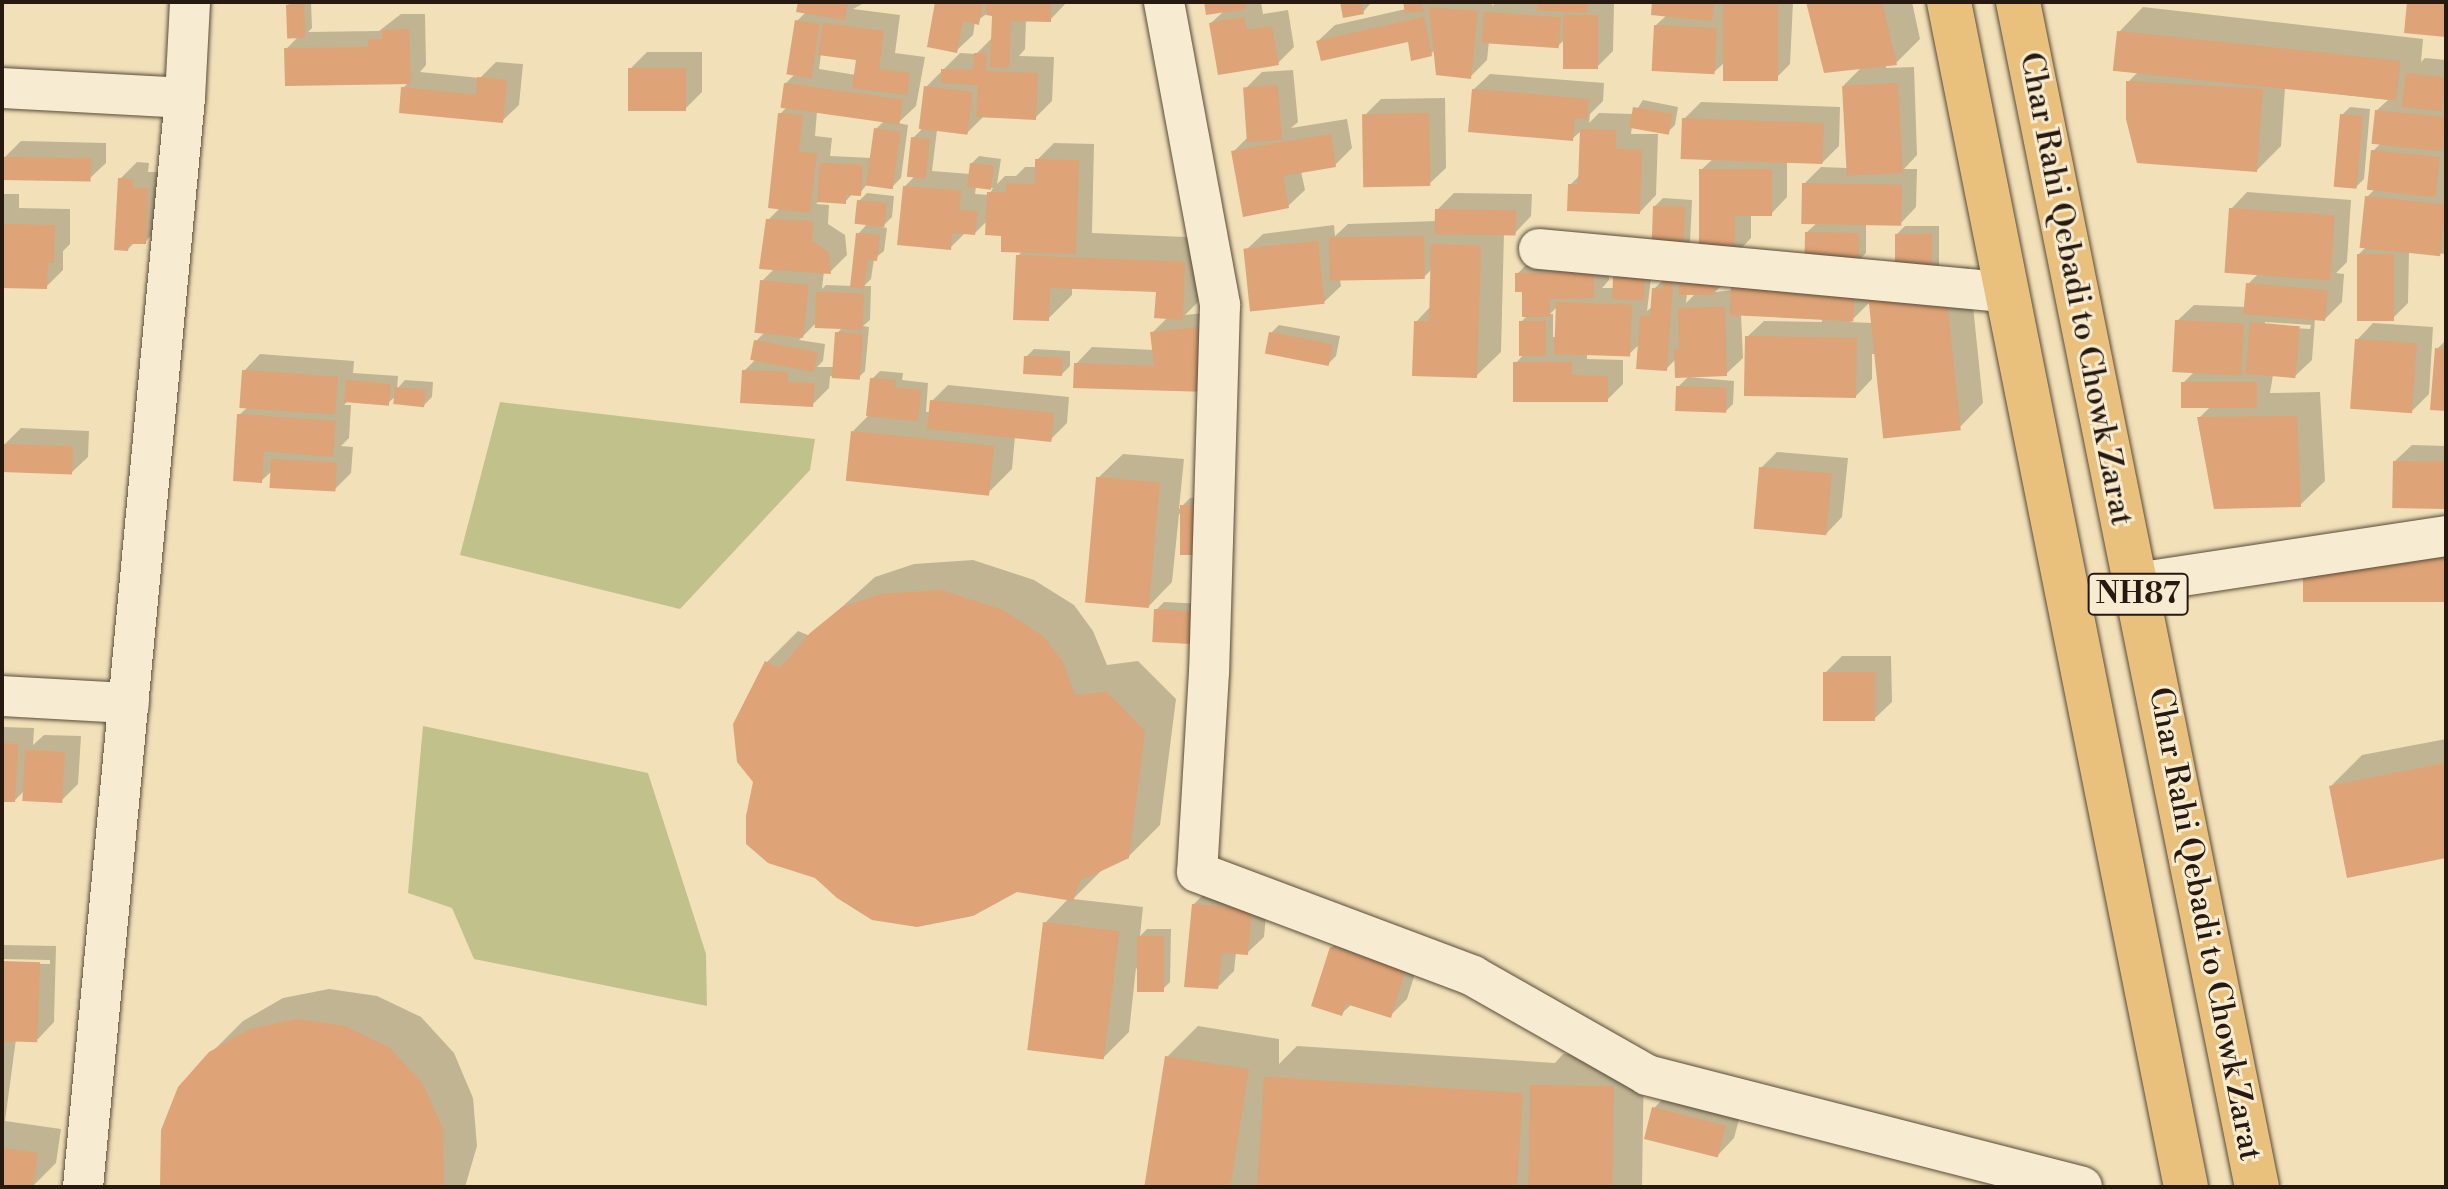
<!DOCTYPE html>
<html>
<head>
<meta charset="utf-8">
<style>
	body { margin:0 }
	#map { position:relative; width:2448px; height:1189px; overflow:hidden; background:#f2e1b8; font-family:"Libre Bodoni",serif }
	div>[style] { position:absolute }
	.green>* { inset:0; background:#c0c18b }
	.shadow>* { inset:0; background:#0003 }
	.building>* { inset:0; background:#dea376; transform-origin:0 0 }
	.roads { filter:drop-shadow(0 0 2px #594b3a) drop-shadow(0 0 2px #594b3a) }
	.minor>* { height:40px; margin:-20px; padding:0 20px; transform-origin:20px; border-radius:20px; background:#f7ecd1 }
	.highway>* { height:44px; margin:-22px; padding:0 22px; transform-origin:22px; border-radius:22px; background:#e9c07c }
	span { translate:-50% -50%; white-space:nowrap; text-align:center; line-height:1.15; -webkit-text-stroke:6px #f7ecd1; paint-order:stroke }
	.shield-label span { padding:2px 6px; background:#f7ecd1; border:2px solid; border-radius:6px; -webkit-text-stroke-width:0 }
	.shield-label { font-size:30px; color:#261910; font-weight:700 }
	.street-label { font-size:32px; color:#261910 }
	.frame { position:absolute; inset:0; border:4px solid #261910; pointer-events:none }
</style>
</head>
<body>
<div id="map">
	<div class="green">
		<i style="clip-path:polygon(500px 402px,815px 439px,810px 470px,680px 609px,460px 555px)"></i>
		<i style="clip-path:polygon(423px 726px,648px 773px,706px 954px,707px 1006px,474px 959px,452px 908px,408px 893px)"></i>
	</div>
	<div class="shadow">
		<i style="clip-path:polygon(292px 2px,311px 2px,312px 28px,308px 32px,379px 31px,401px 14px,425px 14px,426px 65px,420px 72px,480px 78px,496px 62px,523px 64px,519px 105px,502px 121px,403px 88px,409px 82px,286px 49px,299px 36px,288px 5px)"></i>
		<i style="clip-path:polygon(evenodd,800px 2px,866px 2px,853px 9px,900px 15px,895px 53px,925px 57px,916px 106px,898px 123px,908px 125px,901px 178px,893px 186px,868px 183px,860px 193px,853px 193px,845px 202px,820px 200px,816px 204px,829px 205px,828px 224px,845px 235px,847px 255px,830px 272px,824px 271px,822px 289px,826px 285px,852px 286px,858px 234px,868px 223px,859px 201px,867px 193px,894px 196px,892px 217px,882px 227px,887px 228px,884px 251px,874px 259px,871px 279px,864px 286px,871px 286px,870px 320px,863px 326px,869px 327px,865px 371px,857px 379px,830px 376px,829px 388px,812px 405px,744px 371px,756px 359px,756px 341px,765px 332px,762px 281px,775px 268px,768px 220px,780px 208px,780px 114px,787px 107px,785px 84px,795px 74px,797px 21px,806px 12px,800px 2px,821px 54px,858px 58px,856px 75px,819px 69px,821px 54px,800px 2px,817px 111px,884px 121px,876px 129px,872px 158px,830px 156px,832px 138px,815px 136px,817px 111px,800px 2px,818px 321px,843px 327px,837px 333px,833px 367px,817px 367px,823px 361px,825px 344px,799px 340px,818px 321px)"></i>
		<i style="clip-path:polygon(evenodd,937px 2px,1067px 2px,1050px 20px,1026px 19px,1025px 49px,1019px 56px,1054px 57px,1052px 101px,1035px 118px,983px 117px,967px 133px,937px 130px,932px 171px,970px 174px,971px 164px,979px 156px,1001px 159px,997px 184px,1005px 176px,1016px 176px,1025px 167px,1037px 167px,1037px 160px,1054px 143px,1094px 144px,1092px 233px,1209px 238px,1207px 293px,1185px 315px,1224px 311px,1224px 373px,1076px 364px,1092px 347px,1154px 350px,1152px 333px,1168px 317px,1158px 290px,1072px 287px,1072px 295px,1048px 319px,1018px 256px,1023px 250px,988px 220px,975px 233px,966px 232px,950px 248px,905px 186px,915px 176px,913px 138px,921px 130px,926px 87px,960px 53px,976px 54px,993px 37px,994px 14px,988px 13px,975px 22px,973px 35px,956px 51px,937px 2px,976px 186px,993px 188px,989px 195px,975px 194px,976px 186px)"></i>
		<i style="clip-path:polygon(1206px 2px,1261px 2px,1263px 14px,1288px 10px,1294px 47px,1278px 63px,1211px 23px,1224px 11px)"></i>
		<i style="clip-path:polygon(1342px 2px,1370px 2px,1370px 4px,1363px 12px)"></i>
		<i style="clip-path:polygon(1405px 2px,1493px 2px,1492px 6px,1497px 2px,1614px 2px,1613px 51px,1597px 67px,1565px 39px,1558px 46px,1489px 41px,1487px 60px,1470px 77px,1435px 50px,1431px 54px,1409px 40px,1318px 41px,1335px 25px,1406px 9px)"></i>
		<i style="clip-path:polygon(1654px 2px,1793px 2px,1790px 64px,1773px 81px,1723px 64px,1714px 72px,1656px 25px,1668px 14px)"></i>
		<i style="clip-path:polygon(1808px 2px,1912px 2px,1920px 39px,1896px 63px,1886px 65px,1886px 68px,1914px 67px,1917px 155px,1904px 169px,1917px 169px,1916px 207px,1900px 224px,1866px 223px,1866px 253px,1858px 261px,1807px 232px,1818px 222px,1804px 184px,1821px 167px,1847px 168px,1844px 85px,1862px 67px)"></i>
		<i style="clip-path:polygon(2143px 7px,2423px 39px,2421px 62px,2425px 58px,2446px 60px,2446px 254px,2409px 250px,2408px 303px,2391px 320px,2359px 254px,2367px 246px,2367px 197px,2375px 189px,2373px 151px,2381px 143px,2376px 111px,2388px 100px,2285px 88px,2281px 146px,2257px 170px,2128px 82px,2138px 72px,2119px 32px)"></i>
		<i style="clip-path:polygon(647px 52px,702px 52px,702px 92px,685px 109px,630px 69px)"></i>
		<i style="clip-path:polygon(1293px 70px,1298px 122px,1291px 128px,1347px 119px,1352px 148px,1335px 165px,1301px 171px,1305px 190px,1288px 206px,1233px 152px,1249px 136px,1245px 89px,1262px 72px)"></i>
		<i style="clip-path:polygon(1490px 74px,1604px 83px,1603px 101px,1590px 114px,1589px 123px,1599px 113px,1634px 114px,1643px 100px,1678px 107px,1675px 125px,1667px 133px,1632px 126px,1631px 134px,1658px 134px,1656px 195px,1640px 212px,1570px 185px,1580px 175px,1582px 130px,1572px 139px,1473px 90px)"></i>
		<i style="clip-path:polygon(1445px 98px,1446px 168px,1429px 184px,1364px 116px,1381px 99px)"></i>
		<i style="clip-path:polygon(1701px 102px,1840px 107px,1839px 146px,1822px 163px,1787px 161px,1787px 197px,1771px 214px,1751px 214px,1751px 238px,1735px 255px,1701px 170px,1713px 159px,1684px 119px)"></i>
		<i style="clip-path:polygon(2350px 107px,2370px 109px,2364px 179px,2356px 187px,2342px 115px)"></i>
		<i style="clip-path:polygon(21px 141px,106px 143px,106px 163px,89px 179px,4px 158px)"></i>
		<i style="clip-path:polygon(137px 162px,149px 163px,148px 172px,164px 172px,161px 226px,145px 242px,135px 242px,128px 249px,120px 179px)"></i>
		<i style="clip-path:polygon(evenodd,2247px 192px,2351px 200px,2347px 262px,2336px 273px,2344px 274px,2342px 302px,2325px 319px,2315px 318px,2312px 360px,2295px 376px,2273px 375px,2270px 393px,2320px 392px,2325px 481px,2300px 505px,2199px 418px,2211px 406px,2183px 383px,2195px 371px,2177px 321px,2194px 305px,2246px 307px,2248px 284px,2259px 273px,2231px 209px,2247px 192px,2265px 322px,2311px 325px,2310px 329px,2265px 326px,2265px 322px)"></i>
		<i style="clip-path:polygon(1454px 193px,1532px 194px,1531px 216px,1515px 233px,1504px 233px,1501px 352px,1476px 376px,1416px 322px,1431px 306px,1432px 269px,1424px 277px,1340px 280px,1341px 286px,1324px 302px,1246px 250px,1263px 234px,1334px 225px,1335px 236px,1348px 224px,1437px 221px,1437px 210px)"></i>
		<i style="clip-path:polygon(2px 194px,19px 194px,19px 208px,70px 209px,70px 244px,63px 251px,63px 270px,46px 287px,2px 286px)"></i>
		<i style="clip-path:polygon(1663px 198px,1692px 200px,1690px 242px,1683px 250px,1655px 206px)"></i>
		<i style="clip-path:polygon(evenodd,1905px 226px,1939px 226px,1939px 266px,1935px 270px,1969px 267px,1983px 403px,1959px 428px,1875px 354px,1872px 354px,1872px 379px,1856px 396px,1747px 337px,1764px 321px,1822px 322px,1822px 318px,1741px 314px,1743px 358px,1726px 374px,1676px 359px,1666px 369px,1640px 344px,1629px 354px,1587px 353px,1587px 359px,1623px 360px,1623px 384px,1607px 400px,1516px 363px,1524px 354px,1521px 322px,1528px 315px,1517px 274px,1534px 257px,1609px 257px,1609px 280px,1602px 288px,1615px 288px,1615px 278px,1623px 270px,1652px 270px,1647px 311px,1653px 306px,1654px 289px,1670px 273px,1722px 285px,1715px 292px,1894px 274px,1897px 234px,1905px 226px,1687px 293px,1696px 293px,1686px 303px,1687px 293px,1905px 226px,1870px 302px,1872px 323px,1850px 322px,1870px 302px,1905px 226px,1558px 306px,1557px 337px,1553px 337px,1553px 314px,1550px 314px,1558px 306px)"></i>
		<i style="clip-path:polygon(2373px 323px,2433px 327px,2429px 394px,2412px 411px,2357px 340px)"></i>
		<i style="clip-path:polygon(1279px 325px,1340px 336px,1336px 356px,1328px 364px,1271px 333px)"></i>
		<i style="clip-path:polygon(2446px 340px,2446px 409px,2437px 349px)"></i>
		<i style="clip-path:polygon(1034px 349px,1070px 351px,1070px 366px,1062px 374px,1026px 357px)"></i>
		<i style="clip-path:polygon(260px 354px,354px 361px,353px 373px,398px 376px,397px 389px,405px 380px,433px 382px,432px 397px,424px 405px,397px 395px,388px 403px,349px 400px,344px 405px,351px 405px,349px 438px,341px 446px,353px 447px,351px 473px,334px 490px,272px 471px,261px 481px,239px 415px,248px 407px,244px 371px)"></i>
		<i style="clip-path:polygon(880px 371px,903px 373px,902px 380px,928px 383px,926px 412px,930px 412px,932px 401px,948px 385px,1069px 397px,1067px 423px,1050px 440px,1015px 436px,1012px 469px,988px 493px,853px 431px,868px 416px,872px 379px)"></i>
		<i style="clip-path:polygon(1688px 377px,1734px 381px,1733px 404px,1725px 412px,1678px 387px)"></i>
		<i style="clip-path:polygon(21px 428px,89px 431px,88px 457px,71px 473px,2px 455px,2px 434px,2px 447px)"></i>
		<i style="clip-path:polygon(2412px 445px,2446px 446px,2446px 508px,2395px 461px)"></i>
		<i style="clip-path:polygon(1777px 452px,1848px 458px,1842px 517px,1826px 534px,1761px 468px)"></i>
		<i style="clip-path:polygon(1123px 454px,1184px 459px,1179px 509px,1190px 498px,1214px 498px,1179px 514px,1172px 582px,1148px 607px,1098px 478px)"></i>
		<i style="clip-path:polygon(2446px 539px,2446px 600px,2308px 587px,2332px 563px)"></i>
		<i style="clip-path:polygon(973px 560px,1034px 580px,1074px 605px,1093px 631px,1107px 665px,1138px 661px,1176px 699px,1160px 825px,1128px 857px,1104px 868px,1073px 899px,1143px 907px,1140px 936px,1147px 929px,1171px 929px,1170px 982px,1162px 990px,1136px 968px,1129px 1032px,1104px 1057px,1045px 923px,1069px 898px,756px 782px,766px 663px,798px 631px,810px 636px,875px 577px,914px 564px)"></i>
		<i style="clip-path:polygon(1164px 602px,1204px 604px,1202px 635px,1156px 610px)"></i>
		<i style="clip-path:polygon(1842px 656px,1891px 656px,1892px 702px,1875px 718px,1825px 673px)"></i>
		<i style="clip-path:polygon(2px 727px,34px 728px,33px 745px,44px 735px,81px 736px,78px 784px,61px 801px,25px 790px,15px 800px,2px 800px)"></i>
		<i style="clip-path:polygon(2446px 739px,2446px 856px,2331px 786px,2362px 755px)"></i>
		<i style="clip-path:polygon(1210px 888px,1268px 893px,1264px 937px,1247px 953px,1236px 952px,1234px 971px,1218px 987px,1193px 905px)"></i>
		<i style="clip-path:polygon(1348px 932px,1421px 954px,1407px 999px,1390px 1016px,1352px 1004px,1341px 1014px,1331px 948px)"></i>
		<i style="clip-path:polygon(2px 945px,56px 946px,54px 1022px,38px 1039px,16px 1039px,5px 1121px,61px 1129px,56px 1163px,32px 1187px,2px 1183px,2px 963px,50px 964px,50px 960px,2px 959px)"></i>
		<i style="clip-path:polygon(329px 989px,377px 996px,421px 1017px,454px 1053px,473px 1098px,477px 1146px,465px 1187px,162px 1187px,163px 1131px,211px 1053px,243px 1021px,283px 998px)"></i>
		<i style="clip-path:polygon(1198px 1026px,1279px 1039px,1279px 1064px,1297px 1046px,1555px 1063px,1563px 1054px,1644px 1056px,1642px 1187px,1166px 1187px,1167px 1057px)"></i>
		<i style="clip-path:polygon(1671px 1091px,1742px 1108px,1734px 1138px,1718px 1155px,1654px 1108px)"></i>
	</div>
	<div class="building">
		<i style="clip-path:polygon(798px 2px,848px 2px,845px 20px,796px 12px)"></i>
		<i style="clip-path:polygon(935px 2px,983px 2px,979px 25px,963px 21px,957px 53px,927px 47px)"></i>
		<i style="clip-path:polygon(986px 2px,1051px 2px,1051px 22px,1011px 21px,1009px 68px,990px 67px,992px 16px,986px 15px)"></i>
		<i style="clip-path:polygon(1204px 2px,1245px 2px,1246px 9px,1206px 15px)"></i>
		<i style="clip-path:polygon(1340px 2px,1361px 2px,1364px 14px,1343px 18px)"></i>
		<i style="clip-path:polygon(1403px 2px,1422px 2px,1424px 11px,1405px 13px)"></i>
		<i style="clip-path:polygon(1537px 2px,1588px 2px,1587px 13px,1537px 10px)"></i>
		<i style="clip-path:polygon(1652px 2px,1714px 2px,1712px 21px,1651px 15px)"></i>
		<i style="left:1723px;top:2px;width:55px;height:79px"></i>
		<i style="clip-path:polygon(1806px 2px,1882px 2px,1897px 65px,1824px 73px)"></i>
		<i style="clip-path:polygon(2407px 2px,2446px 2px,2446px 37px,2404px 33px)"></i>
		<i style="left:304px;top:4px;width:34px;height:18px;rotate:88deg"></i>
		<i style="clip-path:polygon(1429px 7px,1478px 11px,1471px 79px,1436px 75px)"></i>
		<i style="left:1484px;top:12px;width:77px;height:31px;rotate:4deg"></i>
		<i style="left:1563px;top:15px;width:35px;height:54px"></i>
		<i style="clip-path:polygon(1244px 17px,1247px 30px,1272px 26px,1279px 65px,1218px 75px,1209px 23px)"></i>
		<i style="clip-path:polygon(1424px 17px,1432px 56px,1411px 61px,1408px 42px,1321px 61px,1316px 41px)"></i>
		<i style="left:795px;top:20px;width:25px;height:55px;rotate:9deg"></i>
		<i style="clip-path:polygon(823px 23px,884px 31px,879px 69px,910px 73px,907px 95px,852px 88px,856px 60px,818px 55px)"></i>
		<i style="left:1654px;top:25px;width:63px;height:46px;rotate:3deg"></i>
		<i style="clip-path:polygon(409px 29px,411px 84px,285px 86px,284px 48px,368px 47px,368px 39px,382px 39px,382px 30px)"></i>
		<i style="left:2117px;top:31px;width:285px;height:40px;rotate:6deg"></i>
		<i style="clip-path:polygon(974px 53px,987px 53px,986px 71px,1038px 73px,1036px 120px,976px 117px,978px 85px,941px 83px,941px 69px,973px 70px)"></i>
		<i style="left:628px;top:68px;width:58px;height:43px"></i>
		<i style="left:2406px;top:73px;width:40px;height:34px;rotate:7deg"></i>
		<i style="clip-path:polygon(477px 77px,507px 80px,503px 123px,399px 113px,401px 87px,476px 95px)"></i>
		<i style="clip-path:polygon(2126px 81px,2263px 89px,2257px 172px,2137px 163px,2126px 119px)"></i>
		<i style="left:784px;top:83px;width:120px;height:25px;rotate:8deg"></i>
		<i style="left:1898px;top:83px;width:90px;height:56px;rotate:87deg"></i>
		<i style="left:1278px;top:85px;width:55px;height:35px;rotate:86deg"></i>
		<i style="left:924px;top:86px;width:49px;height:43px;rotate:7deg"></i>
		<i style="clip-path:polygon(1472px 89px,1589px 99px,1587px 119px,1575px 118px,1573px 141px,1468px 132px)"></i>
		<i style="left:1633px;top:107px;width:40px;height:21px;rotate:10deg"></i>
		<i style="left:2375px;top:110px;width:71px;height:34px;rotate:6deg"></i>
		<i style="clip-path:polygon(778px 113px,803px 115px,799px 152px,817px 153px,810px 213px,768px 208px)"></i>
		<i style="left:1429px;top:113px;width:73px;height:67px;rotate:89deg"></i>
		<i style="left:2340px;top:114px;width:23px;height:73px;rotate:5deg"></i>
		<i style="left:1682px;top:118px;width:142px;height:41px;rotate:2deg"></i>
		<i style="left:874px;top:128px;width:27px;height:58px;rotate:8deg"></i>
		<i style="clip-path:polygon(1580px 129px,1616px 130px,1616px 149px,1642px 150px,1640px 214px,1567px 211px,1568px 184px,1578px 184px)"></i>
		<i style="clip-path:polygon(1331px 134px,1336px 167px,1283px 176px,1289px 208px,1243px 217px,1231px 151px)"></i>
		<i style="left:911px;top:137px;width:19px;height:40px;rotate:6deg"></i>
		<i style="left:2371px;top:150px;width:69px;height:40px;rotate:6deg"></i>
		<i style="left:2px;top:157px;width:89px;height:23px;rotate:1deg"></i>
		<i style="clip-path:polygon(1035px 159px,1079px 160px,1076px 254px,1001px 252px,1001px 236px,985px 235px,987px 192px,1006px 192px,1006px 183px,1035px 184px)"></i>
		<i style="clip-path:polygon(820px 163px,863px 165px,861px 196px,846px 195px,846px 204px,817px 202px)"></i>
		<i style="left:970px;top:163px;width:24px;height:24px;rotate:7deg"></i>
		<i style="clip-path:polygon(1699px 169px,1772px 169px,1772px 216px,1735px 216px,1735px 257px,1699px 257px)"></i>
		<i style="clip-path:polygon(118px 178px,133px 179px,133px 188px,148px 188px,146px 244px,129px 244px,128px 251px,114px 250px)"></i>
		<i style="left:1802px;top:183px;width:100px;height:41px;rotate:1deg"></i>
		<i style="clip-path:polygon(903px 186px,961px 191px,959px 210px,978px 211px,975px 235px,952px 233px,951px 250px,897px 245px)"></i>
		<i style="left:2365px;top:196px;width:81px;height:52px;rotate:6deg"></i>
		<i style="left:857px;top:200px;width:30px;height:24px;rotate:6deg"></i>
		<i style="left:1653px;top:206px;width:32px;height:44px;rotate:2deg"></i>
		<i style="left:2229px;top:208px;width:106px;height:65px;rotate:4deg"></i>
		<i style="left:1435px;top:209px;width:81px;height:25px;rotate:1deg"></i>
		<i style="clip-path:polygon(766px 219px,813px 221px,812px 241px,829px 252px,831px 274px,759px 269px)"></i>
		<i style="clip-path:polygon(2px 224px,55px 225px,54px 263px,48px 263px,47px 289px,2px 288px)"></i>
		<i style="left:1805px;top:232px;width:54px;height:30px;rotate:1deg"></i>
		<i style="clip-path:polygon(856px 233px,880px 235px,877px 261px,868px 260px,864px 289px,850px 287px)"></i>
		<i style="left:1895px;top:234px;width:37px;height:42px"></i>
		<i style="left:1424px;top:236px;width:43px;height:95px;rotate:89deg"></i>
		<i style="left:1318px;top:241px;width:63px;height:75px;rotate:84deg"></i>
		<i style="clip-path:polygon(1431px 244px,1481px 246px,1477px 378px,1412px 376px,1414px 321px,1429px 322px)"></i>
		<i style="left:2357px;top:254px;width:37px;height:67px"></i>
		<i style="clip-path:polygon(1016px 255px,1185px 262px,1183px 320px,1154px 318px,1156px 292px,1050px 288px,1049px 321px,1013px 320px)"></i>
		<i style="clip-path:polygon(1594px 272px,1594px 298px,1550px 299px,1550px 317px,1522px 317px,1522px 292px,1515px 292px,1515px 273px)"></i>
		<i style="left:1613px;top:277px;width:32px;height:22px;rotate:2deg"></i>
		<i style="clip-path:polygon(1663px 279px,1673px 280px,1667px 371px,1636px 369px,1640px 316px,1650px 316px,1652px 288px,1663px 289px)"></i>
		<i style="left:760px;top:280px;width:49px;height:53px;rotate:6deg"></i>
		<i style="left:1679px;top:281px;width:36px;height:14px"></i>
		<i style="left:2246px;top:283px;width:82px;height:31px;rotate:5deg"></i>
		<i style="left:1731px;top:286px;width:124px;height:29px;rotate:3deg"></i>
		<i style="left:1946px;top:290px;width:141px;height:78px;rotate:84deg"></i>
		<i style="left:816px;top:292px;width:48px;height:36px;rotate:2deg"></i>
		<i style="left:1556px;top:302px;width:76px;height:52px;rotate:2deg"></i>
		<i style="clip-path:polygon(1725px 307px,1727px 376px,1675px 378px,1674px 349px,1679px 349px,1678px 308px)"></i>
		<i style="left:2175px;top:320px;width:69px;height:52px;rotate:3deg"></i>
		<i style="left:1519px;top:321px;width:27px;height:35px"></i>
		<i style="left:2250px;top:322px;width:50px;height:52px;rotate:5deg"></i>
		<i style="clip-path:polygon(1208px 326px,1208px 392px,1073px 388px,1074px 363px,1154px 366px,1150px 332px)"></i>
		<i style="left:835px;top:332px;width:28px;height:46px;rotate:4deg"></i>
		<i style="left:1269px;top:332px;width:65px;height:22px;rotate:11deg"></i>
		<i style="left:1745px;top:336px;width:112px;height:60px;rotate:1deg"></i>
		<i style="left:2355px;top:339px;width:62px;height:70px;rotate:4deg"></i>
		<i style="left:754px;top:340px;width:65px;height:20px;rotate:11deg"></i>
		<i style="clip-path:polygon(2435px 348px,2446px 349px,2446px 411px,2430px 410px)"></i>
		<i style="left:1024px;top:356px;width:39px;height:18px;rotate:3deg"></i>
		<i style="clip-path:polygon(1513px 362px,1572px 362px,1572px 375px,1608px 376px,1608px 402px,1513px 402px)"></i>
		<i style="left:242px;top:370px;width:96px;height:38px;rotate:4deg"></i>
		<i style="clip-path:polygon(742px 370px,788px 372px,788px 382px,815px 383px,813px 407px,740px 403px)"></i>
		<i style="clip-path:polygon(870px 378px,896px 380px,895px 388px,921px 390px,918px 421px,866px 416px)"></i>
		<i style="left:346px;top:380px;width:45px;height:22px;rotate:5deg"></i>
		<i style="left:2181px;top:382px;width:76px;height:26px"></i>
		<i style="left:1676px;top:386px;width:51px;height:25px;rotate:2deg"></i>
		<i style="left:395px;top:387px;width:31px;height:17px;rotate:6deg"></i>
		<i style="left:930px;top:400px;width:125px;height:29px;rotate:6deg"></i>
		<i style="clip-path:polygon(237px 414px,336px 421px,333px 457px,264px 451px,262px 483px,233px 481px)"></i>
		<i style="clip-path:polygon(2297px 416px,2301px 507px,2214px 509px,2197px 417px)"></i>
		<i style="left:851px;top:431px;width:144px;height:50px;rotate:6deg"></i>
		<i style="left:3px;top:444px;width:70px;height:28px;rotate:2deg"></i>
		<i style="left:271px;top:459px;width:66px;height:29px;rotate:3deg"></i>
		<i style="left:2393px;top:461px;width:53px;height:47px;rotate:1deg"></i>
		<i style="left:1759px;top:467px;width:73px;height:62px;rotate:5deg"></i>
		<i style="left:1096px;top:477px;width:64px;height:126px;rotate:5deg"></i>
		<i style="left:1180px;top:505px;width:27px;height:50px"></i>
		<i style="left:2446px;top:557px;width:45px;height:143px;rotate:90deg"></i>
		<i style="clip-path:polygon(941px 590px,1003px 610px,1043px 636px,1063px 662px,1075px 695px,1107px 692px,1145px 731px,1129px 858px,1080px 881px,1073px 901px,1017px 892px,973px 916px,917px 927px,872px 920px,837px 898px,815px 878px,768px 863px,746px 844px,746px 816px,753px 782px,737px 762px,733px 724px,765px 661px,780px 668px,810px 633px,842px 607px,881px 594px)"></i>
		<i style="left:1154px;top:609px;width:43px;height:33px;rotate:3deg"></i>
		<i style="left:1823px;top:672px;width:52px;height:49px"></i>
		<i style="clip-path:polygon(2px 743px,18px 744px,15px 802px,2px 802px)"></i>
		<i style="left:25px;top:750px;width:40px;height:51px;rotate:3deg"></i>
		<i style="clip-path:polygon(2446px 763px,2446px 858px,2347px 878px,2329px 786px)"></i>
		<i style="clip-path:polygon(1192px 904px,1252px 909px,1248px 955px,1222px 953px,1218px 989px,1184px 987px)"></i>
		<i style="left:1043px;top:922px;width:77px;height:129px;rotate:7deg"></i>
		<i style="left:1137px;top:936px;width:27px;height:56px"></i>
		<i style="clip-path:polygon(1330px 947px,1405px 971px,1391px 1018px,1346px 1004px,1342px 1016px,1311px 1006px)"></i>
		<i style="left:2px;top:961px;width:38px;height:80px;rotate:2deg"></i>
		<i style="clip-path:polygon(297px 1019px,345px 1026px,390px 1048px,423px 1084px,443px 1129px,444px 1187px,160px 1187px,161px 1130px,178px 1087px,209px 1052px,250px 1029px)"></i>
		<i style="left:1165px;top:1056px;width:85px;height:131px;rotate:9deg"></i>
		<i style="clip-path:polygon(1264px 1077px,1523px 1093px,1517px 1187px,1257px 1187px)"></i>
		<i style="left:1530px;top:1085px;width:84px;height:102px;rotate:1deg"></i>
		<i style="left:1652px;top:1107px;width:76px;height:33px;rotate:14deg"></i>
		<i style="clip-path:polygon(2px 1148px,38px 1153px,33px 1187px,2px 1185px)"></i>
	</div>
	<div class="roads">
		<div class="minor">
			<i style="left:1164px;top:2px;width:308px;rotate:79.5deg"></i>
			<i style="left:1220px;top:305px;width:367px;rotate:91.7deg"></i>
			<i style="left:1209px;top:672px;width:200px;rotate:93.4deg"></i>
			<i style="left:1197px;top:872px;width:295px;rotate:20.6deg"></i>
			<i style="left:1473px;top:976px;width:200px;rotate:29.6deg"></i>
			<i style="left:1647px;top:1075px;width:449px;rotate:14.4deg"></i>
			<i style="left:2px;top:88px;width:183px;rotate:3.1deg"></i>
			<i style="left:1539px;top:249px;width:468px;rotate:5.3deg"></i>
			<i style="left:2136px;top:583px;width:314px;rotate:-8.6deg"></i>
			<i style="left:2px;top:696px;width:127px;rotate:3.2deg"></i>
			<i style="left:83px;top:1187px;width:1094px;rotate:-84.65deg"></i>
			<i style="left:185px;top:98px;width:96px;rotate:-87deg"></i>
		</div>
		<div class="highway">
			<i style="left:1949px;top:2px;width:1208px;rotate:78.69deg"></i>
			<i style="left:2018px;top:2px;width:1209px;rotate:78.6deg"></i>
		</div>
	</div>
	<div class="shield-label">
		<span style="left:2138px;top:594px">NH87</span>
	</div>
	<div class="street-label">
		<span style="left:2076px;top:289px;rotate:79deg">Char Rahi Qebadi to Chowk Zarat</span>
		<span style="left:2205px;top:924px;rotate:79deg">Char Rahi Qebadi to Chowk Zarat</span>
	</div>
	<div class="frame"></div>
</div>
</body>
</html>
